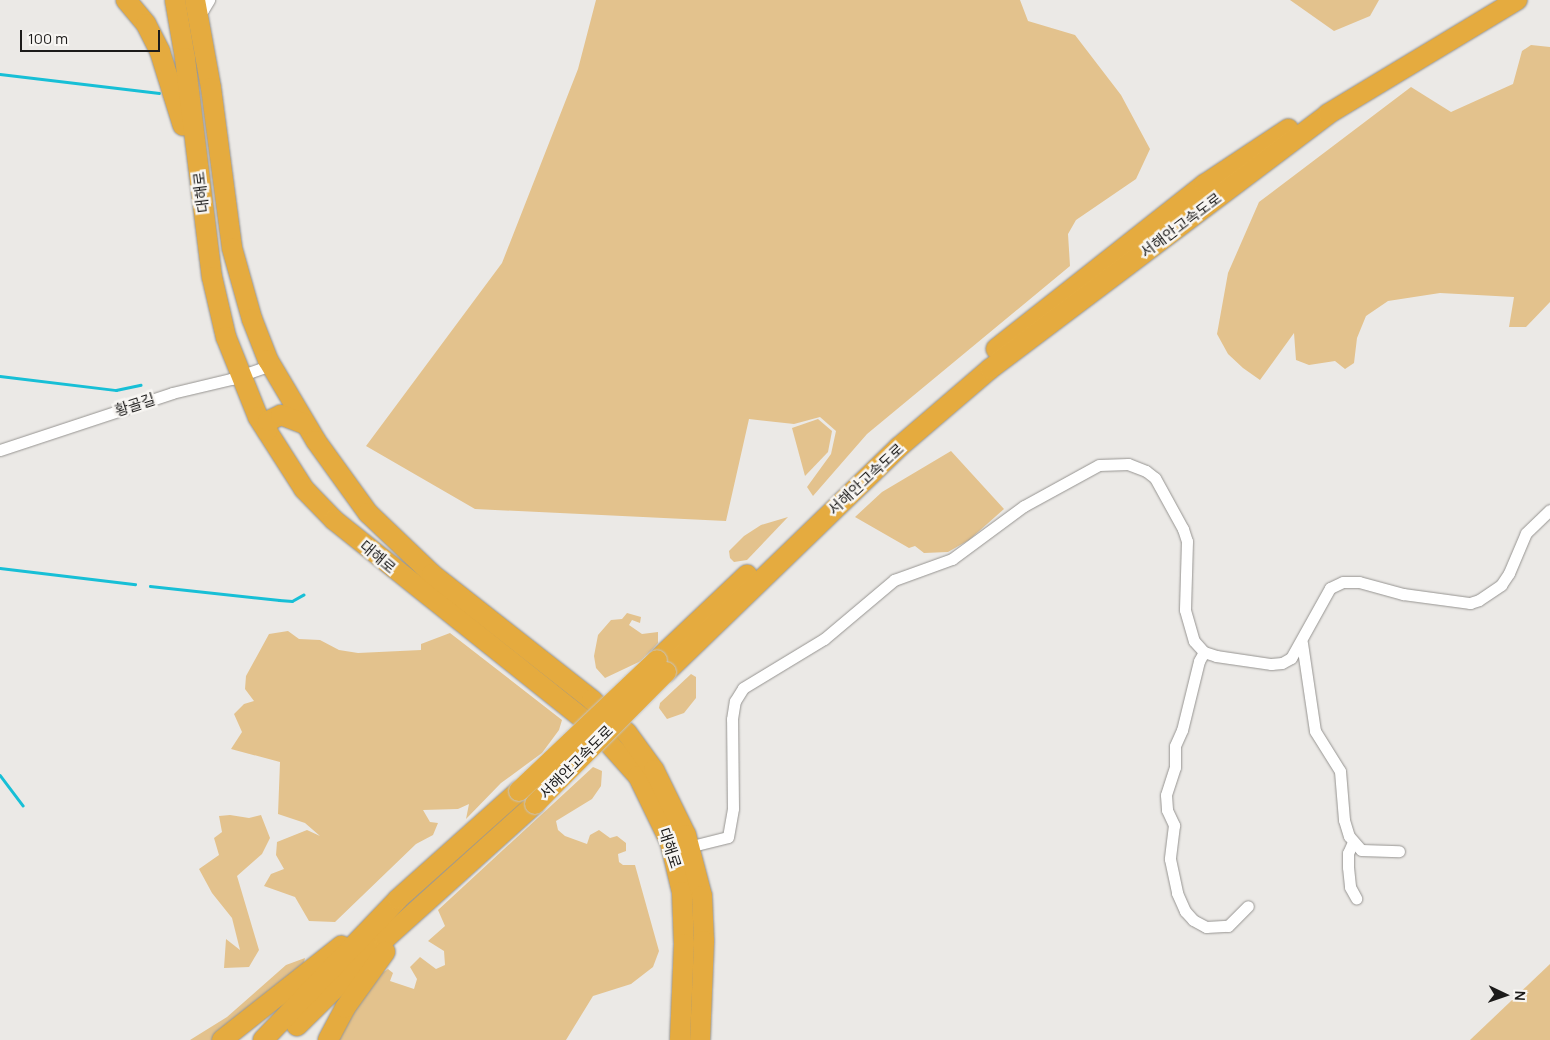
<!DOCTYPE html>
<html>
<head>
<meta charset="utf-8">
<style>
	body { margin:0 }
	#map { position:relative; width:1550px; height:1040px; overflow:hidden; background:#ebe9e6; font-family:Manrope,"Noto Sans KR",sans-serif }
	div>[style] { position:absolute }
	.green>* { inset:0; background:#e3c28d }
	.stream>* { height:2.5px; margin:-1.25px; padding:0 1.25px; transform-origin:1.25px; border-radius:1.25px; background:#17bfd6 }
	.roads { filter:drop-shadow(0 0 1px #969491) drop-shadow(0 0 1px #969491) }
	.street>* { height:11px; margin:-5.5px; padding:0 5.5px; transform-origin:5.5px; border-radius:5.5px; background:#fff }
	.highway>* { height:20px; margin:-10px; padding:0 10px; transform-origin:10px; border-radius:10px; background:#e5ab3f }
	.bridges { filter:drop-shadow(0 0 1px #c4c4c3) drop-shadow(0 0 1px #c4c4c3) }
	.highway-bridge>* { height:20px; margin:-10px; padding:0 10px; transform-origin:10px; border-radius:10px; background:#e5ab3f }
	span { translate:-50% -50%; white-space:nowrap; text-align:center; line-height:1.15; -webkit-text-stroke:5px #f8f6f3; paint-order:stroke }
	.street-label { font-size:15px; color:#1c1b1a }
	.north { position:absolute; left:1480px; top:970px; width:50px; height:50px; -webkit-text-stroke:4px #f8f6f3; paint-order:stroke; rotate:93deg; font-size:14px; font-weight:700; line-height:20px; text-align:center; color:#1c1b1a }
	.north::after { content:''; display:block; margin:auto; width:18px; height:22px; background:#1c1b1a; clip-path:polygon(50% 0,100% 100%,50% 72%,0 100%) }
	.scale { position:absolute; left:20px; top:30px; width:140px; height:22px; box-sizing:border-box; border:2px solid #1c1b1a; border-top:0; padding-left:6px; font-size:15px; line-height:18px; white-space:nowrap; color:#1c1b1a; -webkit-text-stroke:4px #f8f6f3; paint-order:stroke }
</style>
</head>
<body>
<div id="map">
	<div class="green">
		<i style="clip-path:polygon(596px 0,1020px 0,1028px 21px,1075px 35px,1121px 95px,1150px 149px,1136px 179px,1076px 220px,1068px 234px,1070px 266px,867px 434px,813px 496px,807px 487px,831px 454px,836px 431px,820px 417px,794px 424px,749px 419px,726px 521px,475px 509px,366px 446px,502px 263px,578px 69px)"></i>
		<i style="clip-path:polygon(1290px 0,1379px 0,1370px 16px,1334px 31px)"></i>
		<i style="clip-path:polygon(1531px 45px,1550px 47px,1550px 302px,1526px 327px,1509px 327px,1514px 297px,1440px 293px,1388px 301px,1366px 316px,1357px 338px,1354px 363px,1345px 369px,1335px 361px,1309px 365px,1296px 360px,1294px 333px,1260px 380px,1243px 368px,1228px 354px,1217px 334px,1228px 273px,1259px 202px,1411px 87px,1451px 112px,1513px 84px,1522px 51px)"></i>
		<i style="clip-path:polygon(818px 419px,832px 431px,828px 452px,805px 476px,792px 428px)"></i>
		<i style="clip-path:polygon(951px 451px,1004px 509px,969px 540px,948px 552px,924px 553px,915px 546px,909px 548px,855px 517px,882px 492px)"></i>
		<i style="clip-path:polygon(788px 517px,747px 560px,734px 562px,730px 558px,729px 551px,744px 536px,761px 525px)"></i>
		<i style="clip-path:polygon(627px 613px,641px 617px,640px 623px,632px 620px,629px 625px,642px 634px,658px 632px,658px 643px,641px 661px,605px 678px,596px 668px,594px 656px,598px 635px,611px 620px,622px 619px)"></i>
		<i style="clip-path:polygon(288px 631px,299px 639px,320px 640px,339px 650px,358px 653px,421px 650px,421px 644px,450px 633px,562px 720px,559px 730px,542px 753px,501px 783px,466px 819px,469px 804px,458px 809px,423px 810px,430px 822px,438px 823px,433px 835px,416px 844px,335px 922px,309px 921px,295px 897px,264px 886px,271px 874px,284px 869px,276px 855px,277px 842px,307px 830px,320px 836px,305px 823px,278px 814px,280px 762px,231px 749px,242px 732px,234px 714px,244px 704px,254px 701px,245px 689px,246px 676px,269px 634px)"></i>
		<i style="clip-path:polygon(691px 674px,696px 677px,696px 698px,684px 713px,667px 719px,659px 708px,660px 703px)"></i>
		<i style="clip-path:polygon(593px 767px,602px 771px,601px 786px,592px 799px,556px 821px,558px 830px,565px 836px,587px 844px,590px 835px,599px 830px,610px 838px,617px 836px,626px 843px,626px 851px,618px 854px,619px 862px,623px 865px,635px 865px,659px 951px,653px 967px,631px 984px,593px 996px,566px 1040px,334px 1040px,376px 977px,388px 969px,393px 973px,390px 981px,414px 989px,417px 979px,410px 967px,420px 957px,436px 969px,445px 965px,444px 951px,428px 941px,445px 926px,438px 910px)"></i>
		<i style="clip-path:polygon(230px 815px,249px 818px,261px 815px,270px 838px,262px 854px,237px 876px,259px 950px,249px 967px,224px 968px,226px 939px,240px 950px,232px 918px,212px 893px,199px 869px,219px 855px,214px 838px,222px 832px,219px 816px)"></i>
		<i style="clip-path:polygon(305px 958px,303px 967px,213px 1040px,190px 1040px,227px 1017px,286px 965px)"></i>
		<i style="clip-path:polygon(1550px 964px,1550px 1040px,1470px 1040px)"></i>
	</div>
	<div class="stream">
		<i style="left:0;top:74px;width:160px;rotate:6.8deg"></i>
		<i style="left:0;top:376px;width:117px;rotate:6.9deg"></i>
		<i style="left:116px;top:390px;width:25px;rotate:-12deg"></i>
		<i style="left:0;top:568px;width:136px;rotate:6.8deg"></i>
		<i style="left:150px;top:586px;width:130px;rotate:6.2deg"></i>
		<i style="left:279px;top:600px;width:13px;rotate:4deg"></i>
		<i style="left:292px;top:601px;width:13px;rotate:-29deg"></i>
		<i style="left:0;top:775px;width:38px;rotate:53deg"></i>
	</div>
	<div class="roads">
		<div class="street">
			<i style="left:195px;top:12px;width:8px;rotate:-14deg"></i>
			<i style="left:203px;top:10px;width:12px;rotate:-59deg"></i>
			<i style="left:0;top:450px;width:181px;rotate:-18.3deg"></i>
			<i style="left:172px;top:393px;width:61px;rotate:-13.3deg"></i>
			<i style="left:231px;top:379px;width:42px;rotate:-19.3deg"></i>
			<i style="left:1302px;top:643px;width:89px;rotate:81.6deg"></i>
			<i style="left:1315px;top:731px;width:47px;rotate:58deg"></i>
			<i style="left:1340px;top:771px;width:49px;rotate:85.3deg"></i>
			<i style="left:1344px;top:820px;width:17px;rotate:73deg"></i>
			<i style="left:1349px;top:836px;width:18px;rotate:49deg"></i>
			<i style="left:1361px;top:850px;width:38px;rotate:2deg"></i>
			<i style="left:1204px;top:652px;width:10px;rotate:119deg"></i>
			<i style="left:1199px;top:661px;width:71px;rotate:103.8deg"></i>
			<i style="left:1182px;top:730px;width:17px;rotate:114deg"></i>
			<i style="left:1175px;top:746px;width:21px;rotate:90deg"></i>
			<i style="left:1175px;top:767px;width:29px;rotate:108deg"></i>
			<i style="left:1166px;top:795px;width:15px;rotate:86deg"></i>
			<i style="left:1167px;top:810px;width:17px;rotate:65deg"></i>
			<i style="left:1174px;top:825px;width:34px;rotate:97deg"></i>
			<i style="left:1170px;top:859px;width:35px;rotate:78deg"></i>
			<i style="left:1177px;top:893px;width:20px;rotate:66deg"></i>
			<i style="left:1185px;top:911px;width:12px;rotate:48deg"></i>
			<i style="left:1193px;top:920px;width:15px;rotate:28deg"></i>
			<i style="left:1206px;top:927px;width:22px;rotate:-3deg"></i>
			<i style="left:1228px;top:926px;width:28px;rotate:-45deg"></i>
			<i style="left:1353px;top:842px;width:12px;rotate:114deg"></i>
			<i style="left:1348px;top:853px;width:14px;rotate:90deg"></i>
			<i style="left:1348px;top:867px;width:20px;rotate:84deg"></i>
			<i style="left:1350px;top:887px;width:13px;rotate:61deg"></i>
			<i style="left:684px;top:848px;width:45px;rotate:-14deg"></i>
			<i style="left:728px;top:837px;width:29px;rotate:-80deg"></i>
			<i style="left:733px;top:808px;width:89px;rotate:-90.6deg"></i>
			<i style="left:732px;top:719px;width:18px;rotate:-81deg"></i>
			<i style="left:735px;top:701px;width:15px;rotate:-58deg"></i>
			<i style="left:743px;top:688px;width:95px;rotate:-31.2deg"></i>
			<i style="left:824px;top:639px;width:92px;rotate:-40.1deg"></i>
			<i style="left:894px;top:580px;width:62px;rotate:-19.9deg"></i>
			<i style="left:952px;top:559px;width:89px;rotate:-36.4deg"></i>
			<i style="left:1024px;top:506px;width:85px;rotate:-28.7deg"></i>
			<i style="left:1099px;top:465px;width:29px;rotate:-2deg"></i>
			<i style="left:1128px;top:464px;width:19px;rotate:21deg"></i>
			<i style="left:1146px;top:471px;width:11px;rotate:38deg"></i>
			<i style="left:1155px;top:478px;width:58px;rotate:61.2deg"></i>
			<i style="left:1183px;top:529px;width:13px;rotate:72deg"></i>
			<i style="left:1187px;top:541px;width:69px;rotate:91.7deg"></i>
			<i style="left:1185px;top:610px;width:32px;rotate:74deg"></i>
			<i style="left:1194px;top:641px;width:15px;rotate:48deg"></i>
			<i style="left:1204px;top:652px;width:13px;rotate:18deg"></i>
			<i style="left:1216px;top:656px;width:56px;rotate:8.3deg"></i>
			<i style="left:1271px;top:664px;width:11px;rotate:-5deg"></i>
			<i style="left:1282px;top:663px;width:10px;rotate:-29deg"></i>
			<i style="left:1291px;top:658px;width:80px;rotate:-60.9deg"></i>
			<i style="left:1330px;top:588px;width:14px;rotate:-25deg"></i>
			<i style="left:1343px;top:582px;width:16px"></i>
			<i style="left:1359px;top:582px;width:46px;rotate:15.3deg"></i>
			<i style="left:1403px;top:594px;width:68px;rotate:7.7deg"></i>
			<i style="left:1470px;top:603px;width:9px;rotate:-18deg"></i>
			<i style="left:1479px;top:600px;width:27px;rotate:-34deg"></i>
			<i style="left:1501px;top:585px;width:14px;rotate:-56deg"></i>
			<i style="left:1509px;top:573px;width:43px;rotate:-67deg"></i>
			<i style="left:1526px;top:533px;width:33px;rotate:-44deg"></i>
		</div>
		<div class="highway">
			<i style="left:126px;top:0;width:31px;rotate:50deg"></i>
			<i style="left:146px;top:24px;width:31px;rotate:63deg"></i>
			<i style="left:160px;top:52px;width:77px;rotate:72.7deg"></i>
			<i style="left:175px;top:0;width:59px;rotate:80.2deg"></i>
			<i style="left:185px;top:58px;width:221px;rotate:83deg"></i>
			<i style="left:212px;top:277px;width:62px;rotate:76.9deg"></i>
			<i style="left:226px;top:337px;width:86px;rotate:68.2deg"></i>
			<i style="left:258px;top:417px;width:85px;rotate:57.4deg"></i>
			<i style="left:304px;top:489px;width:43px;rotate:45.9deg"></i>
			<i style="left:334px;top:520px;width:337px;rotate:38.6deg"></i>
			<i style="left:597px;top:730px;width:62px;rotate:48.3deg"></i>
			<i style="left:638px;top:776px;width:73px;rotate:64.1deg"></i>
			<i style="left:670px;top:842px;width:51px;rotate:76.5deg"></i>
			<i style="left:682px;top:892px;width:52px;rotate:87.8deg"></i>
			<i style="left:684px;top:944px;width:96px;rotate:92.4deg"></i>
			<i style="left:195px;top:0;width:89px;rotate:79.7deg"></i>
			<i style="left:211px;top:88px;width:161px;rotate:82.5deg"></i>
			<i style="left:232px;top:248px;width:74px;rotate:74.3deg"></i>
			<i style="left:252px;top:319px;width:44px;rotate:68.7deg"></i>
			<i style="left:268px;top:360px;width:94px;rotate:59.3deg"></i>
			<i style="left:316px;top:441px;width:89px;rotate:54.2deg"></i>
			<i style="left:368px;top:513px;width:88px;rotate:43.6deg"></i>
			<i style="left:432px;top:574px;width:204px;rotate:38.2deg"></i>
			<i style="left:592px;top:700px;width:48px;rotate:43.3deg"></i>
			<i style="left:627px;top:733px;width:46px;rotate:53.9deg"></i>
			<i style="left:654px;top:770px;width:72px;rotate:63.8deg"></i>
			<i style="left:686px;top:835px;width:63px;rotate:75.3deg"></i>
			<i style="left:702px;top:896px;width:45px;rotate:87.5deg"></i>
			<i style="left:704px;top:941px;width:99px;rotate:92.3deg"></i>
			<i style="left:996px;top:349px;width:266px;rotate:-38.3deg"></i>
			<i style="left:1205px;top:184px;width:100px;rotate:-33.5deg"></i>
			<i style="left:267px;top:431px;width:10px;rotate:-84deg"></i>
			<i style="left:268px;top:421px;width:14px;rotate:-25deg"></i>
			<i style="left:281px;top:415px;width:25px;rotate:21deg"></i>
			<i style="left:657px;top:660px;width:124px;rotate:-43.4deg"></i>
			<i style="left:666px;top:672px;width:324px;rotate:-44deg"></i>
			<i style="left:899px;top:447px;width:120px;rotate:-40.6deg"></i>
			<i style="left:990px;top:369px;width:423px;rotate:-37deg"></i>
			<i style="left:1328px;top:114px;width:221px;rotate:-31.1deg"></i>
			<i style="left:297px;top:1026px;width:124px;rotate:-44.7deg"></i>
			<i style="left:385px;top:939px;width:202px;rotate:-42deg"></i>
			<i style="left:222px;top:1040px;width:152px;rotate:-38.3deg"></i>
			<i style="left:263px;top:1040px;width:195px;rotate:-46.2deg"></i>
			<i style="left:398px;top:899px;width:162px;rotate:-41.8deg"></i>
			<i style="left:328px;top:1040px;width:36px;rotate:-62deg"></i>
			<i style="left:345px;top:1008px;width:69px;rotate:-54.5deg"></i>
		</div>
	</div>
	<div class="bridges">
		<div class="highway-bridge">
			<i style="left:519px;top:791px;width:190px;rotate:-43.5deg"></i>
			<i style="left:535px;top:804px;width:186px;rotate:-45.2deg"></i>
		</div>
	</div>
	<div class="street-label">
		<span style="left:201px;top:192px;rotate:-97deg">대해로</span>
		<span style="left:1181px;top:225px;rotate:-37deg">서해안고속도로</span>
		<span style="left:135px;top:405px;rotate:-18deg">황골길</span>
		<span style="left:866px;top:479px;rotate:-43deg">서해안고속도로</span>
		<span style="left:378px;top:557px;rotate:40deg">대해로</span>
		<span style="left:576px;top:762px;rotate:-45deg">서해안고속도로</span>
		<span style="left:670px;top:848px;rotate:72deg">대해로</span>
	</div>
	<div class="north">N</div>
	<div class="scale">100 m</div>
</div>
</body>
</html>
